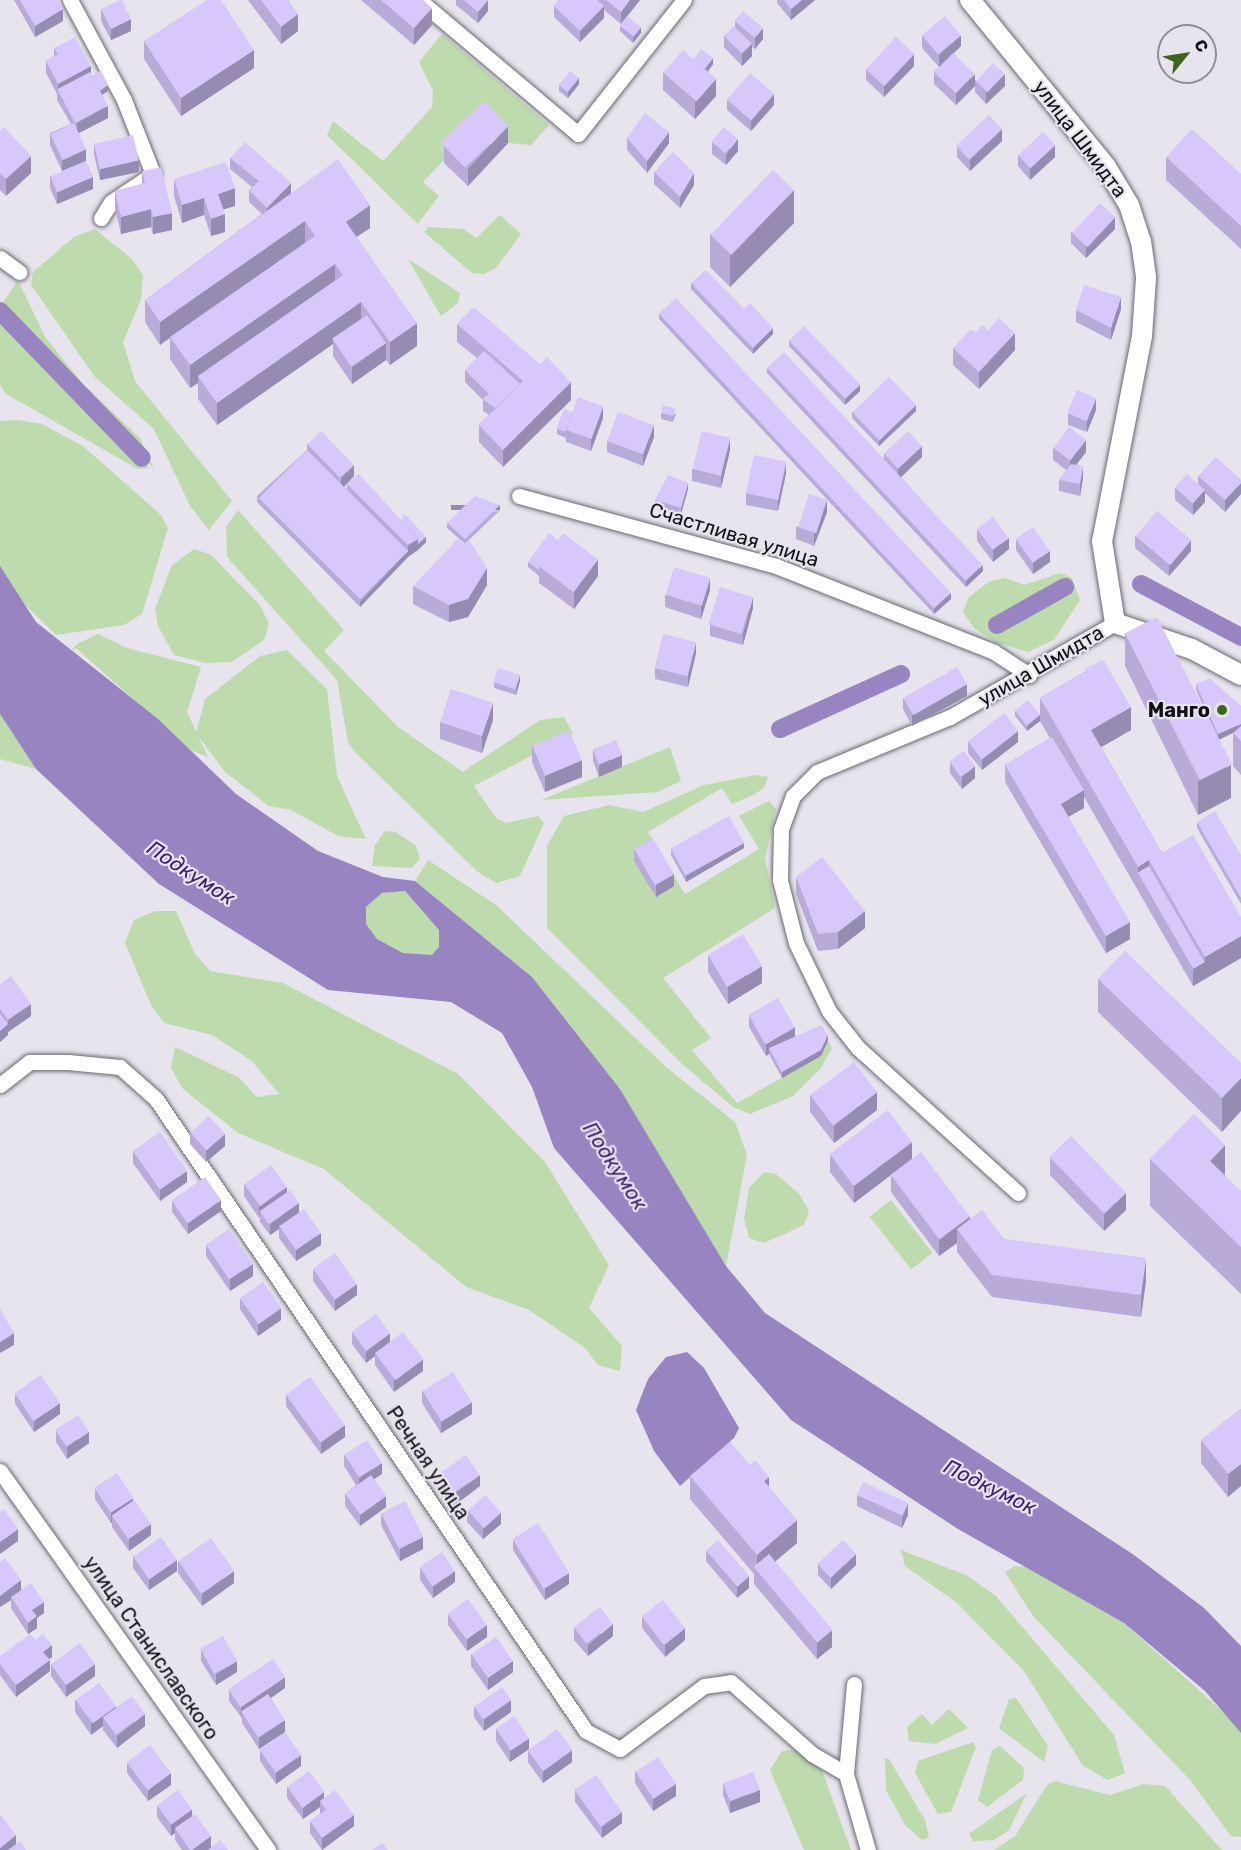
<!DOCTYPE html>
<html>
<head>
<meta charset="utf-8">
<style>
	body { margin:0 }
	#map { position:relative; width:1241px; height:1850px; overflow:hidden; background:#e7e4ee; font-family:Rubik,sans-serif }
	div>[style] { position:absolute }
	.green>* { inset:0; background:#bddbad; transform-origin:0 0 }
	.water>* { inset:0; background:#9884c1 }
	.canal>* { height:18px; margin:-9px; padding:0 9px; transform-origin:9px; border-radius:9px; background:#9884c1 }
	.roads { filter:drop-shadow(0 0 2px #6a6870) drop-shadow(0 0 2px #6a6870) }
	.minor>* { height:15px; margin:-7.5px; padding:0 7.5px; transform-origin:7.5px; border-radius:7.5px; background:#fff }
	.tertiary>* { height:20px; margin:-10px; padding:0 10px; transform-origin:10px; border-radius:10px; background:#fff }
	.wall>* { inset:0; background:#b9abd8 }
	.shaded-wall>* { inset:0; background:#968bb0; transform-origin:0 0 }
	.building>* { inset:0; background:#d7c7fb; transform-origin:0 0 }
	.dots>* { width:16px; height:16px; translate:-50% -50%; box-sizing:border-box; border:3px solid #e7e4ee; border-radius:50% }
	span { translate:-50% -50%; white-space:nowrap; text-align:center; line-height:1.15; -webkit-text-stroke:4.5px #e7e4ee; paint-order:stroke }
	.street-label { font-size:20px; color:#111013 }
	.poi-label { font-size:20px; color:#111013; font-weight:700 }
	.right { translate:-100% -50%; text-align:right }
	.water-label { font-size:21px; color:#3f1f69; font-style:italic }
	.north { position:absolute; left:1157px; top:24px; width:60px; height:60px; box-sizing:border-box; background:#e7e4ee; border:2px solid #918f96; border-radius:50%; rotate:60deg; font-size:16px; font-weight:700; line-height:24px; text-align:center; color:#111013 }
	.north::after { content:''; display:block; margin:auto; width:21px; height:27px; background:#3d6520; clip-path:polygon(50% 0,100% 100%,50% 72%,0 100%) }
</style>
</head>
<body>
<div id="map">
	<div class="green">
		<i style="clip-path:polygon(442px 34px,549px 125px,531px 145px,508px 143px,484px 118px,423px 182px,439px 196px,418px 224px,327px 135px,333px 121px,383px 161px,432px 107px,433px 91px,419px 62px)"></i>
		<i style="clip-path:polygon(500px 215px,521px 234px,496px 268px,484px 274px,472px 273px,424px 232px,428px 227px,463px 229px,476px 238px)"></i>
		<i style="clip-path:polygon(95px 229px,132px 259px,143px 275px,141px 300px,123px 342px,135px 381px,232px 501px,209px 530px,190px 506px,154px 429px,95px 377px,31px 285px,33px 272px,74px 237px)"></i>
		<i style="clip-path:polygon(408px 259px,460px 293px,458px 303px,441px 316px)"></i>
		<i style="clip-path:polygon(18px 280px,45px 337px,83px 384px,140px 438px,154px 469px,0 307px)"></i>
		<i style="clip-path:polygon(0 314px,138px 456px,150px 468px,138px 469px,6px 394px,0 385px)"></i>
		<i style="clip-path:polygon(18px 420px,42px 424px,83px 446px,161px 515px,168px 528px,142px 614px,124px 625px,56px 635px,11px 591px,0 566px,0 421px)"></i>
		<i style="clip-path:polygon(238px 510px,344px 630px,324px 651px,398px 727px,463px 772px,540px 720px,564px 717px,573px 734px,474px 786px,497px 819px,506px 823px,538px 816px,544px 823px,520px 876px,496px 883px,478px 872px,355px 752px,348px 742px,337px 680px,227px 557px,226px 527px)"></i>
		<i style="clip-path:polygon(194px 549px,210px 554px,259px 604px,269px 623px,264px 640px,232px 662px,205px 663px,174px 655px,158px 626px,155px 609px,172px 565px)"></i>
		<i style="clip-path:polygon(1061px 573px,1072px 578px,1080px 600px,1054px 640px,1028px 652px,997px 643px,975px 629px,963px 612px,969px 597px,990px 581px,1005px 578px,1024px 585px)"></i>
		<i style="clip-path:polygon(98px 634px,127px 648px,201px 667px,187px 712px,208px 757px,190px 750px,76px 648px,70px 652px,77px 644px)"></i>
		<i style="clip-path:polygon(287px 650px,327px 689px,337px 776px,366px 839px,338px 836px,291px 810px,269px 806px,225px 772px,196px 733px,205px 699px,260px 656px)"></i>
		<i style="clip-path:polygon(0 714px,36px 769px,0 759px)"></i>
		<i style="clip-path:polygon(670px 747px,681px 781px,658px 792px,541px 800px)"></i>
		<i style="clip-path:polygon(755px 775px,768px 777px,764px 788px,753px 795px,732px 804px,722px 788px,648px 832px,685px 894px,759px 849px,739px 816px,769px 801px,776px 809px,765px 858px,775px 908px,663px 978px,711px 1038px,692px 1050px,737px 1103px,821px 1056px,828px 1041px,832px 1048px,821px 1068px,793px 1096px,750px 1114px,733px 1107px,681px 1063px,547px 928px,547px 846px,564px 816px,609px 805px,643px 812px,704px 785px)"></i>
		<i style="clip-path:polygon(385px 831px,396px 832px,416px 846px,420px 859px,412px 868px,372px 866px,375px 845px)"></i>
		<i style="clip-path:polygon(428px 860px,496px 905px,666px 1067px,735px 1122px,747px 1155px,726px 1266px,620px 1089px,532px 977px,415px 881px)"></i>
		<i style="clip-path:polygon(405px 891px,439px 930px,440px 947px,432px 956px,403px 953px,377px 939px,366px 924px,366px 907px,382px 893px)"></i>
		<i style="clip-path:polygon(155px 911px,176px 911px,195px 954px,210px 971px,283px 983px,458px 1074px,545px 1162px,609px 1265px,589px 1308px,622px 1346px,620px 1371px,598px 1365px,585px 1348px,529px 1310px,466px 1287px,324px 1169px,238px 1133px,183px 1089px,171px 1068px,175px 1047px,238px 1077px,257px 1097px,279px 1094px,252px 1061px,212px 1035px,164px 1023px,151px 1005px,125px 943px,134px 920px)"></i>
		<i style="clip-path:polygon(764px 1172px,776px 1174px,799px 1194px,809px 1211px,804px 1225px,764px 1243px,749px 1238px,744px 1219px,749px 1188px)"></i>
		<i style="left:891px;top:1200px;width:67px;height:27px;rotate:52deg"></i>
		<i style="clip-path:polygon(901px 1550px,966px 1575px,996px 1596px,1114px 1735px,1125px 1773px,1108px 1780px,1083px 1766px,1024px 1671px,957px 1603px,905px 1566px)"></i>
		<i style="clip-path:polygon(1015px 1566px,1026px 1567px,1124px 1623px,1241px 1728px,1241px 1837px,1231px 1836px,1190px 1780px,1033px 1616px,1005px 1572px)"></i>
		<i style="clip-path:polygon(1016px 1698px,1048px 1746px,1044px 1762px,999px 1728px,1009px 1699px)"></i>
		<i style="clip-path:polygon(949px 1709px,968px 1728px,935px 1744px,909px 1741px,907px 1727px,922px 1714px,932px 1725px)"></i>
		<i style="clip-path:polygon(973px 1742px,976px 1747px,951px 1812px,938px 1814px,915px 1773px,918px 1761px)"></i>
		<i style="clip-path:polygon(1000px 1746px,1024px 1768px,1023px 1780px,987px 1807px,978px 1800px,992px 1750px)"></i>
		<i style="clip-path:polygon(794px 1750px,822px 1770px,851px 1850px,804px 1850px,770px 1770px,782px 1751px)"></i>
		<i style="clip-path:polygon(885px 1759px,889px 1759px,925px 1820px,929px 1837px,922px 1840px,905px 1825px,886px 1790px)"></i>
		<i style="clip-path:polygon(1055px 1781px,1110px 1795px,1144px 1784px,1165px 1786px,1222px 1850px,994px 1850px,1015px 1836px,1047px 1785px)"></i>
		<i style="clip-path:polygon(1027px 1793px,1009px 1830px,994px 1840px,973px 1841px,969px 1834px)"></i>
	</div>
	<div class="water">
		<i style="clip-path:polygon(evenodd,0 566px,36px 622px,158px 719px,236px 794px,318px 851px,383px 877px,415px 881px,532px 977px,620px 1089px,726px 1266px,765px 1313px,1134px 1555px,1204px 1608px,1241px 1646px,1241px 1733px,1205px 1691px,1124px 1623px,958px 1529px,791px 1420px,554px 1148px,532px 1087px,502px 1033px,451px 1002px,328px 990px,159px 884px,36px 769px,0 714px,0 566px,405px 891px,439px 930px,439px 947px,432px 955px,403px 953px,377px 939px,366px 924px,366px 907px,382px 893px,405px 891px)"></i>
		<i style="clip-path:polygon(687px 1352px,704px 1368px,739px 1428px,734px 1438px,680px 1486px,654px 1451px,636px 1410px,648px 1379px,666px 1357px)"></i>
	</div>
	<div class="canal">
		<i style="left:0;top:311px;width:204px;rotate:46deg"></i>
		<i style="left:1141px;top:584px;width:113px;rotate:27.9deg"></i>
		<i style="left:997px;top:625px;width:78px;rotate:-29.2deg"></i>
		<i style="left:780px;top:729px;width:133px;rotate:-24.4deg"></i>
	</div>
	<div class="roads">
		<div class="minor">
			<i style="left:70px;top:0;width:114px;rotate:61.6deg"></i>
			<i style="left:124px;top:100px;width:79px;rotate:68.6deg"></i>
			<i style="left:153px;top:174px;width:50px;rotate:146.3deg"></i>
			<i style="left:111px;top:202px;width:19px;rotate:122deg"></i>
			<i style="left:419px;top:0;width:208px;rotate:40.1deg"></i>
			<i style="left:578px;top:134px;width:171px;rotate:-51.7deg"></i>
			<i style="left:0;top:258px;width:24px;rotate:36deg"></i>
			<i style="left:519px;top:496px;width:266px;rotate:15.2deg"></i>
			<i style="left:776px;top:566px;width:234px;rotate:21.5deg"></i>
			<i style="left:994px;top:652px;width:42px;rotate:33.3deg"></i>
			<i style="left:0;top:1085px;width:37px;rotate:-38deg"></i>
			<i style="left:29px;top:1062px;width:39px"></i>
			<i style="left:68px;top:1062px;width:52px;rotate:5.5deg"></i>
			<i style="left:120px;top:1067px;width:48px;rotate:41.6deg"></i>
			<i style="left:156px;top:1099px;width:764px;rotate:55.77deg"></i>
			<i style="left:586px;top:1731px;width:38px;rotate:28deg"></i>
			<i style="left:620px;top:1749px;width:105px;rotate:-36.9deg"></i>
			<i style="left:704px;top:1686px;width:27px;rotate:-8deg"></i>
			<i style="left:731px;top:1682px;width:108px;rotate:41.6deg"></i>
			<i style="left:812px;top:1754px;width:39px;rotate:30deg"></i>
			<i style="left:1018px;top:1193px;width:216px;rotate:-137.8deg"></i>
			<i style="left:858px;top:1048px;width:47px;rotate:-128.1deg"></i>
			<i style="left:829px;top:1011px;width:76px;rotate:-115.9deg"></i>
			<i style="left:796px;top:943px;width:65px;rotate:-104.3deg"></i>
			<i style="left:780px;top:880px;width:51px;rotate:-88.9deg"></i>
			<i style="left:781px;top:829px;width:35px;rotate:-70deg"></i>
			<i style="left:793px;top:796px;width:34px;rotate:-45deg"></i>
			<i style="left:817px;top:772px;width:144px;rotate:-22.5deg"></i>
			<i style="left:950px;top:717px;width:190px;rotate:-29.7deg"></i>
			<i style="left:0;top:1471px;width:464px;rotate:54.7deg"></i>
			<i style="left:854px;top:1684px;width:90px;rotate:95.1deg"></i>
			<i style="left:846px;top:1774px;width:79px;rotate:73.9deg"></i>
		</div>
		<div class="tertiary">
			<i style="left:970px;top:0;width:215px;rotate:50.8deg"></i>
			<i style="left:1106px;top:167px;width:44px;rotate:58.8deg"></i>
			<i style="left:1129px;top:205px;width:38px;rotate:72deg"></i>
			<i style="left:1141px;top:241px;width:37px;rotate:82deg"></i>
			<i style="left:1146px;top:278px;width:58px;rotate:93.9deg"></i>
			<i style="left:1142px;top:336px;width:209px;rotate:101deg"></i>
			<i style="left:1102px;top:541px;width:83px;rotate:81deg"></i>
			<i style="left:1115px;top:623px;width:81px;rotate:18.7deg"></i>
			<i style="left:1192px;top:649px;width:55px;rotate:28deg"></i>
		</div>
	</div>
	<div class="wall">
		<i style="clip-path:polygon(14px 0,58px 0,63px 21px,35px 37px)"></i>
		<i style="clip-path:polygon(248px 0,288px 0,298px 31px,281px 44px)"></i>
		<i style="clip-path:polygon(361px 0,423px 0,432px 25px,414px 45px)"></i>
		<i style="clip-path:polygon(456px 0,488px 0,488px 11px,478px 23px,456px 5px)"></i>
		<i style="clip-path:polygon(559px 0,640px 0,621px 24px,604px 10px,604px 18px,580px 42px,554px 17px,554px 6px)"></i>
		<i style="clip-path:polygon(777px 0,815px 0,791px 20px,777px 3px)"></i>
		<i style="clip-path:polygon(101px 9px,131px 31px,111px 40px,101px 21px)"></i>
		<i style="clip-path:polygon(735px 21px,763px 39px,755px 49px,752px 47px,752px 56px,742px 66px,724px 47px,724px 36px,735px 27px)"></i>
		<i style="clip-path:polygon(620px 26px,641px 33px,633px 43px,620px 31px)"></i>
		<i style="clip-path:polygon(922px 36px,961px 46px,954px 53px,975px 86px,956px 105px,934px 84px,934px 72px,946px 61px,939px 67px,922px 48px)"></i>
		<i style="clip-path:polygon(144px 41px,254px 68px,181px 116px,144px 59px)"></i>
		<i style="clip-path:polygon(54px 48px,91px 74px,92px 76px,108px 91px,102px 95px,108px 118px,79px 133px,86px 161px,62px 171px,50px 145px,50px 133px,71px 124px,57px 100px,57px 94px,46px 73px,46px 61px,54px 56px)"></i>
		<i style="clip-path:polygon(693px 59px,713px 64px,708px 72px,716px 96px,695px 119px,663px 90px,663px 73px)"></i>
		<i style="clip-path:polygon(914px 66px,884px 97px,866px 80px,866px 69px)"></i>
		<i style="clip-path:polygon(975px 80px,1005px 86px,986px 104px,975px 92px)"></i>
		<i style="clip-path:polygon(579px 84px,568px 98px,559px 91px,559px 85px)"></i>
		<i style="clip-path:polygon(727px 99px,774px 105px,751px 131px,727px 110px)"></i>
		<i style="clip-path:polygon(0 131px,31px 173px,6px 196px,0 190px)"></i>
		<i style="clip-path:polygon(627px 138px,669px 143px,647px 173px,627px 150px)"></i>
		<i style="clip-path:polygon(1002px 141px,970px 171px,957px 157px,957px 146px)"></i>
		<i style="clip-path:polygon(712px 142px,738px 151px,726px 165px,712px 154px)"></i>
		<i style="clip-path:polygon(94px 143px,139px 172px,100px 180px,94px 155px)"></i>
		<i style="clip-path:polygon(508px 143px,468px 186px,444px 163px,444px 146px)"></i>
		<i style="clip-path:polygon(1018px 155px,1055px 157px,1030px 180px,1018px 166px)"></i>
		<i style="clip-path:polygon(1166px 157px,1241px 174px,1241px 249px,1166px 180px)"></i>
		<i style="clip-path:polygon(230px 158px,291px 193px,370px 228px,356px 237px,417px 346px,390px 365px,386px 360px,352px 384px,333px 356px,333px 344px,217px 425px,198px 399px,198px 383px,190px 388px,170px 359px,170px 337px,160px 345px,145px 322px,145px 300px,262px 214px,249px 202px,249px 190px,252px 187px,230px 169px)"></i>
		<i style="clip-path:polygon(142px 171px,172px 230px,153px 234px,151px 227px,121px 234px,115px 208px,115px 191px,142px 184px)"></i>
		<i style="clip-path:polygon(654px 172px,694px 185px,680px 208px,654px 184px)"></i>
		<i style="clip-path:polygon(50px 176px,93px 189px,57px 204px,50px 188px)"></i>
		<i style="clip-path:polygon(174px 179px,235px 206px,223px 209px,225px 232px,211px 236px,204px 215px,182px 223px,174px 196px)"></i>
		<i style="clip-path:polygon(794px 223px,730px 287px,710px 267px,710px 234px)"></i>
		<i style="clip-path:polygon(1115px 229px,1086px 258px,1071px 243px,1071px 232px)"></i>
		<i style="clip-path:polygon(691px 283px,744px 309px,773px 334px,753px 354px,691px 289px)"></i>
		<i style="clip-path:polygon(1121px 309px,1111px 340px,1076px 322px,1076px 310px)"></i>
		<i style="clip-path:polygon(659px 313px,951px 599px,934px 614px,659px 319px)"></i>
		<i style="clip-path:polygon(457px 324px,571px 400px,503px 467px,479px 442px,479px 425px,489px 415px,483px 411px,483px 400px,465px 382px,465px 370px,477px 358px,457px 342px)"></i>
		<i style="clip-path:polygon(988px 330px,1015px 350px,979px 389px,953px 365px,953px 348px,975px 333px)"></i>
		<i style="clip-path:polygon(789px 340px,860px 391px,845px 405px,789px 346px)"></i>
		<i style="clip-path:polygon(767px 368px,884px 459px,884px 453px,922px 457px,901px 477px,983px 571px,966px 587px,767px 373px)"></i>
		<i style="clip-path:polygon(1096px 410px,1087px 432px,1068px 425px,1068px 413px)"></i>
		<i style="clip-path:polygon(916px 411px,879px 446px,852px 418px,852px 412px)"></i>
		<i style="clip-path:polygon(572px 412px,603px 418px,591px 451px,566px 442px,566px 438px,557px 434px,557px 429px)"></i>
		<i style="clip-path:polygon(661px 413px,676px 414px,673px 422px,661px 419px)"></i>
		<i style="clip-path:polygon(654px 437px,643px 466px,607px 452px,607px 441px)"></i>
		<i style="clip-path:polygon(307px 444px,354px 476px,344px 487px,347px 489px,347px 484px,401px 520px,426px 542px,418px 550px,408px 557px,360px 607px,257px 502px,257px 496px,307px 450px)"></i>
		<i style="clip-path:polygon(1053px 448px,1086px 452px,1076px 465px,1083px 478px,1080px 496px,1059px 491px,1059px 480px,1066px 470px,1053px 460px)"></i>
		<i style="clip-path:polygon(730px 450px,721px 488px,692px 481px,692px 469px)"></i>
		<i style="clip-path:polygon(786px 473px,778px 511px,746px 505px,746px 493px)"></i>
		<i style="clip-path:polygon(1198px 476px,1241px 480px,1225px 512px,1205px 493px,1205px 502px,1193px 515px,1175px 500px,1175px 488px,1198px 484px)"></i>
		<i style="clip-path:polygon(688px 489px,681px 514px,655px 506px,655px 500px)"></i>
		<i style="clip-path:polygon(500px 510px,465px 544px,447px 528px,447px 523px)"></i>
		<i style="clip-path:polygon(827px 512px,814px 546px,796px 539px,796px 527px)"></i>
		<i style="clip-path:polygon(977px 529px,1009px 549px,993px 562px,977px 541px)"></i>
		<i style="clip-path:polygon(1135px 536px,1191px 551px,1169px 576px,1135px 548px)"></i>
		<i style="clip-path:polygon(1016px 539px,1050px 562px,1033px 574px,1016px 550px)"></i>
		<i style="clip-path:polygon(558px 540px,598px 576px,574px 609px,539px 583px,539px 576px,528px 567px,528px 562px)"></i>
		<i style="clip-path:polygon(487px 585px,468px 617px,449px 622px,413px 604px,413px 586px)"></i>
		<i style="clip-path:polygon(710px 590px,701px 619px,665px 607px,665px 595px)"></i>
		<i style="clip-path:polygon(753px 608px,743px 645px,710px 636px,710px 625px)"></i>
		<i style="clip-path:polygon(1125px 633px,1217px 737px,1196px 690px,1196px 684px,1241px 706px,1241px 775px,1233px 766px,1233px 733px,1219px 740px,1231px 798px,1198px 815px,1125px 666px)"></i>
		<i style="clip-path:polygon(696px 653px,688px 687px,655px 679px,655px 668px)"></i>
		<i style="clip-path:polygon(1086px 669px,1131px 730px,1101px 747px,1162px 853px,1241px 958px,1193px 986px,1084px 797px,1084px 808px,1068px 817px,1130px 939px,1106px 953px,1005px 782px,1005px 765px,1050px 738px,1040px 721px,1027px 731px,1015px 716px,1015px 711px,1040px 715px,1040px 698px,1086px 671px)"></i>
		<i style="clip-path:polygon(520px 681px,516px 695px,494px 688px,494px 682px)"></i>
		<i style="clip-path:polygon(967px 696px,912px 726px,903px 709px,903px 698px)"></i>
		<i style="clip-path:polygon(493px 720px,482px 753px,440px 739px,440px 722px)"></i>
		<i style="clip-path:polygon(968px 741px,1018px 742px,982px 770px,968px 753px)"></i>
		<i style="clip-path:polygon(532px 744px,582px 777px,545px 792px,532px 762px)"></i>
		<i style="clip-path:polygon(593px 749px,622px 767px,599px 777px,593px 761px)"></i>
		<i style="clip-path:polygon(950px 762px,975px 778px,962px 789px,950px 773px)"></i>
		<i style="clip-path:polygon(1197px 822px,1241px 855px,1241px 904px,1197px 828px)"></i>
		<i style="clip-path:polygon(744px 848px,686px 882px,671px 855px,671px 849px)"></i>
		<i style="clip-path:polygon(634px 850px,674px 886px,656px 897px,634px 861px)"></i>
		<i style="clip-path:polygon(796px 877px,865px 928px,838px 949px,818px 951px,796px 894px)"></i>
		<i style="clip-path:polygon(708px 955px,762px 983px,728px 1004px,708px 972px)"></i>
		<i style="clip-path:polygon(1098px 979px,1241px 1063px,1222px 1132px,1098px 1012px)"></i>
		<i style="clip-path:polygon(0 984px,31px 1016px,8px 1032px,8px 1035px,0 1042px)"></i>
		<i style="clip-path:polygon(749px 1016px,795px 1036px,828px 1041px,821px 1056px,782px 1078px,769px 1054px,766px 1056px,749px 1027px)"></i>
		<i style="clip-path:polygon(810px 1095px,877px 1110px,834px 1143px,810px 1112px)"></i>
		<i style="clip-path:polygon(190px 1132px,225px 1146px,206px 1162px,190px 1144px)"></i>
		<i style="clip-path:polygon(133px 1151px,187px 1182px,160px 1201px,133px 1163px)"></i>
		<i style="clip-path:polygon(830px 1155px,912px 1159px,970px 1219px,1004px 1239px,1146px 1281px,1141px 1317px,992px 1297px,957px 1252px,957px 1243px,939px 1256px,891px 1192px,891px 1175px,854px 1203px,830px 1172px)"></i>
		<i style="clip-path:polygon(1050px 1158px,1126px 1210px,1104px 1231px,1050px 1175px)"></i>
		<i style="clip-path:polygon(1150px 1159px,1241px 1191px,1241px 1294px,1150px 1206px)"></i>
		<i style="clip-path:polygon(244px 1184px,287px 1192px,299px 1212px,321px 1245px,296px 1261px,279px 1238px,279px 1229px,270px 1235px,260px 1222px,260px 1217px,259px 1218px,244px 1196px)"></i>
		<i style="clip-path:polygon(172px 1201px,221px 1211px,188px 1234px,172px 1212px)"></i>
		<i style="clip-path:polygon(206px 1245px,253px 1276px,230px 1291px,206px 1256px)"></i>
		<i style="clip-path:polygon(313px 1269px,357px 1295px,335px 1311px,313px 1281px)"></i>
		<i style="clip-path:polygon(240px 1298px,281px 1320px,258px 1336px,240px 1309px)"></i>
		<i style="clip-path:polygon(352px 1332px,390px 1342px,423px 1371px,394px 1392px,375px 1365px,375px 1356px,366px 1363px,352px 1344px)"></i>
		<i style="clip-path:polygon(422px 1391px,472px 1414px,441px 1433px,422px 1403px)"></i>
		<i style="clip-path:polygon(15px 1393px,60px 1414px,34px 1432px,15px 1404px)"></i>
		<i style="clip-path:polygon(286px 1395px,345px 1437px,321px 1454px,286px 1406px)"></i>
		<i style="clip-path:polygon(1241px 1409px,1228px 1497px,1201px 1463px,1201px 1440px)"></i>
		<i style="clip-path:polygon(56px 1431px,89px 1443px,67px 1459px,56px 1442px)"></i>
		<i style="clip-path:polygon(344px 1455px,382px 1474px,374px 1479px,386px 1507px,360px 1526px,345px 1506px,345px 1494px,356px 1485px,344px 1466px)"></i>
		<i style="clip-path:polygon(690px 1476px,769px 1487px,797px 1543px,775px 1562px,832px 1647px,817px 1659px,754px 1584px,754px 1574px,690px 1499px)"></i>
		<i style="clip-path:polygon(436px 1477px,480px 1486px,451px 1508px,436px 1488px)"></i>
		<i style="clip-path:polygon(95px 1488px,133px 1501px,151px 1535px,129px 1551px,112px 1527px,112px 1523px,111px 1523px,95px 1499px)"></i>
		<i style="clip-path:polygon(857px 1495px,908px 1515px,902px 1528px,857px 1506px)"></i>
		<i style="clip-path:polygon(467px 1510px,501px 1524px,483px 1539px,467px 1522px)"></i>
		<i style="clip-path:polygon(381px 1513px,423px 1549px,400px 1561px,381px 1525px)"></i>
		<i style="clip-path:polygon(513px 1539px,569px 1584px,545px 1600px,513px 1550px)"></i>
		<i style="clip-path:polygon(706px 1550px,749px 1588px,737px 1598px,706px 1561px)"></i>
		<i style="clip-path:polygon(133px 1556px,177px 1571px,149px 1590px,133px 1568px)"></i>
		<i style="clip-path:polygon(178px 1561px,234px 1583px,202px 1606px,178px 1573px)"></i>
		<i style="clip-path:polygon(0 1562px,21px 1589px,44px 1613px,37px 1618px,37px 1628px,28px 1634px,11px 1608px,11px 1600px,0 1607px)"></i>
		<i style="clip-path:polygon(818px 1564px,856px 1565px,831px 1589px,818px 1575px)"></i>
		<i style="clip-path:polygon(420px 1568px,455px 1582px,433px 1598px,420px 1580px)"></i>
		<i style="clip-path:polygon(448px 1614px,487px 1637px,467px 1651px,448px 1625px)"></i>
		<i style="clip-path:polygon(642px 1617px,685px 1640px,665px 1657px,642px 1628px)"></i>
		<i style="clip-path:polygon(574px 1628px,613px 1636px,588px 1656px,574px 1640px)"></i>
		<i style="clip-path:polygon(35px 1640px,52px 1657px,49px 1659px,50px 1671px,16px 1697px,0 1675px,0 1656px)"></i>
		<i style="clip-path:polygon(201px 1649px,237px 1672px,216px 1685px,201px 1661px)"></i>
		<i style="clip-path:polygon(471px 1654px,513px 1672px,488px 1690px,471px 1666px)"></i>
		<i style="clip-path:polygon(51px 1664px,95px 1676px,66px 1697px,51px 1676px)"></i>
		<i style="clip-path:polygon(285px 1688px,271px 1698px,285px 1732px,259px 1749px,242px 1723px,242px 1718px,229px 1701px,229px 1690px)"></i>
		<i style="clip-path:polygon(75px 1700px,145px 1726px,117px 1748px,103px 1730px,103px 1726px,91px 1735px,75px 1712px)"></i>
		<i style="clip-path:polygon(474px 1706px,511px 1712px,484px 1731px,474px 1717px)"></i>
		<i style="clip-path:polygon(496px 1729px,529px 1749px,510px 1762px,496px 1741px)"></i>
		<i style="clip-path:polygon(260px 1750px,301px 1766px,276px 1784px,260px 1761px)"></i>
		<i style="clip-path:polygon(528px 1750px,572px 1762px,543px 1783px,528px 1762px)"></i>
		<i style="clip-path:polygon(127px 1762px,171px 1785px,148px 1801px,127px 1773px)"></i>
		<i style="clip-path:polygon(635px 1771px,676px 1796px,653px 1811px,635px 1783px)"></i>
		<i style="clip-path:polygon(723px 1783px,760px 1802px,730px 1813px,723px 1795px)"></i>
		<i style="clip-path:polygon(287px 1786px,324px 1797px,354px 1826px,322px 1850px,310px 1833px,310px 1821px,320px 1814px,320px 1807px,303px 1819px,287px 1798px)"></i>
		<i style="clip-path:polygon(575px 1790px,622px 1823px,602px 1838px,575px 1802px)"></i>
		<i style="clip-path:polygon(157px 1806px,192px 1816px,211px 1848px,228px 1850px,182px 1850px,175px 1840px,175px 1833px,171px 1836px,157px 1817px)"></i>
	</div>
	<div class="shaded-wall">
		<i style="clip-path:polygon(488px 0,488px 11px,478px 23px,478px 12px)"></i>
		<i style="clip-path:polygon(630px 0,640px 0,621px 24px,621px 12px)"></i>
		<i style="clip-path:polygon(802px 0,815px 0,791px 20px,791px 9px)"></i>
		<i style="clip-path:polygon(604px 6px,604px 18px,580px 42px,580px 31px)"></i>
		<i style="clip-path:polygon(432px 8px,432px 25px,414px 45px,414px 28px)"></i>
		<i style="clip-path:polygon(63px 9px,63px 21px,35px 37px,35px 26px)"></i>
		<i style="clip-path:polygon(298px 14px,298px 31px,281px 44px,281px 27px)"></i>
		<i style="clip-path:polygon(131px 19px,131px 31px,111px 40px,111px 29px)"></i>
		<i style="clip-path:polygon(641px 27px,641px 33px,633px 43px,633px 37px)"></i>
		<i style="clip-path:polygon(763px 28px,763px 39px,755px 49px,755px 38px)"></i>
		<i style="clip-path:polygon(961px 35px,961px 46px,939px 67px,939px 55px)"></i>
		<i style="clip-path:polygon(752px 44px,752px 56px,742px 66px,742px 54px)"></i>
		<i style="clip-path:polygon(254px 50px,254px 68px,181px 116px,181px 98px)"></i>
		<i style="clip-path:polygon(914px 54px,914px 66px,884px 97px,884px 86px)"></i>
		<i style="clip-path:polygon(713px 58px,713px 64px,704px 76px,704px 70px)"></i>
		<i style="clip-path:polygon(91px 66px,91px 78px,58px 90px,58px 84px)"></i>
		<i style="clip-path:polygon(975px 74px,975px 86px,956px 105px,956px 93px)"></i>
		<i style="clip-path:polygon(1005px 74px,1005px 86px,986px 104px,986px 92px)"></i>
		<i style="clip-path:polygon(579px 78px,579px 84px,568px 98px,568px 92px)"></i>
		<i style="clip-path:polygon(716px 79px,716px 96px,695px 119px,695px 102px)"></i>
		<i style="clip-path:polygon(108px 85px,108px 91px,97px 98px,97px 92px)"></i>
		<i style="clip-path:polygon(774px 94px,774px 105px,751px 131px,751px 120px)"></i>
		<i style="clip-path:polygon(108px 106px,108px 118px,77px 134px,77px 123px)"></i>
		<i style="clip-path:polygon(508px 126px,508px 143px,468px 186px,468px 169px)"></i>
		<i style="clip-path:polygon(1002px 129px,1002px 141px,970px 171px,970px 160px)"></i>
		<i style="clip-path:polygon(669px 132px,669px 143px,647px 173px,647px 161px)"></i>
		<i style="clip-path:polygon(738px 139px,738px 151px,726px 165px,726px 154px)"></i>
		<i style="clip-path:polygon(1055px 145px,1055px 157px,1030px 180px,1030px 168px)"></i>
		<i style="clip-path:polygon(86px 149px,86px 161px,62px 171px,62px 160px)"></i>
		<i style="clip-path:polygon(31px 156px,31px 173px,6px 196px,6px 179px)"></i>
		<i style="clip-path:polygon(139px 160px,139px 172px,100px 180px,100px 169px)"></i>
		<i style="clip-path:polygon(694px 173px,694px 185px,680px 208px,680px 197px)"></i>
		<i style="clip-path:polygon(93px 177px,93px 189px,57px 204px,57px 192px)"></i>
		<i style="clip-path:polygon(291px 183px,291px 195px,267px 219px,267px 208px)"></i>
		<i style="clip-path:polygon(235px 188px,235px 206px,218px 211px,218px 194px)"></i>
		<i style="clip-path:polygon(794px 190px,794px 223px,730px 287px,730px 254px)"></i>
		<i style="clip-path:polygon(204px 198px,204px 215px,182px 223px,182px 205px)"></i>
		<i style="clip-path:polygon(370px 205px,370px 228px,346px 244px,346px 222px)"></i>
		<i style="clip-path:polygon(151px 209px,151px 227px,121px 234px,121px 217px)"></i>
		<i style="clip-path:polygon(172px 213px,172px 230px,153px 234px,153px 217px)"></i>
		<i style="clip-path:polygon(225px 214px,225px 232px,211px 236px,211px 219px)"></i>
		<i style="clip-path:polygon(1115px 217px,1115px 229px,1086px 258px,1086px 246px)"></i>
		<i style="clip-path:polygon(305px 221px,305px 243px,160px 345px,160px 322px)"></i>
		<i style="clip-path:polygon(335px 264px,335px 287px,198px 376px,198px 383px,190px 388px,190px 365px)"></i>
		<i style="clip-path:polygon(1121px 297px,1121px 309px,1111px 340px,1111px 328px)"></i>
		<i style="clip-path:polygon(361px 302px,361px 325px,333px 339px,333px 344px,217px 425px,217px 403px)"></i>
		<i style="clip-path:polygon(417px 323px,417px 346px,390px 365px,390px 342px)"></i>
		<i style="clip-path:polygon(773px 328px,773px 334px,753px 354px,753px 348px)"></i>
		<i style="clip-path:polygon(1015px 333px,1015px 350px,979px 389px,979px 372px)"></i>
		<i style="clip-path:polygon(386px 343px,386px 360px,352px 384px,352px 367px)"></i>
		<i style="clip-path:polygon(571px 382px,571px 400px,503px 467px,503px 450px)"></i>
		<i style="clip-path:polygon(860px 385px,860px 391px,845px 405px,845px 399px)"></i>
		<i style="clip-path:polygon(1096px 398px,1096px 410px,1087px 432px,1087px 421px)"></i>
		<i style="clip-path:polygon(916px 405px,916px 411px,879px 446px,879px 440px)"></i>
		<i style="clip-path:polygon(603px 406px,603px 418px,591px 451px,591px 439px)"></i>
		<i style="clip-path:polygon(654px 425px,654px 437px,643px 466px,643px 454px)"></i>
		<i style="clip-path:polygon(730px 438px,730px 450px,721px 488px,721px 477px)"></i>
		<i style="clip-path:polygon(1086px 440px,1086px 452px,1070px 473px,1070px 461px)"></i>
		<i style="clip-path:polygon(922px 446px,922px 457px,898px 480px,898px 468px)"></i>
		<i style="clip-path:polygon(786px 462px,786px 473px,778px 511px,778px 500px)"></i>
		<i style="clip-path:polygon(354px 465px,354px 476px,341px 490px,341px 478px)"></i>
		<i style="clip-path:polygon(1083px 466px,1083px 478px,1080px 496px,1080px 484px)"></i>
		<i style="clip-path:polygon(688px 483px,688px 489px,681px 514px,681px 508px)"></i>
		<i style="clip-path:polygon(1241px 483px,1241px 494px,1225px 512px,1225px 500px)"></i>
		<i style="clip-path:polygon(1205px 490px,1205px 502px,1193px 515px,1193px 503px)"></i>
		<i style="clip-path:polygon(827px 500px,827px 512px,814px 546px,814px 534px)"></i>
		<i style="left:500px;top:505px;width:5px;height:49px;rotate:90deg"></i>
		<i style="clip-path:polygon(426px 537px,426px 542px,418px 550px,408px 557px,360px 607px,360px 602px,408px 551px,408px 545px,418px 539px)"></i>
		<i style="clip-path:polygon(1009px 538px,1009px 549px,993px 562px,993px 550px)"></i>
		<i style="clip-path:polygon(1191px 540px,1191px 551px,1169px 576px,1169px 565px)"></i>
		<i style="clip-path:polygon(1050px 551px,1050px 562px,1033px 574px,1033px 563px)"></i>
		<i style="clip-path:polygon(598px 559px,598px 576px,574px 609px,574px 592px)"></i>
		<i style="clip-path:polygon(983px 565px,983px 571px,966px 587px,966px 581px)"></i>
		<i style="clip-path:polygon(487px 568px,487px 585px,468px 617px,449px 622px,449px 605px)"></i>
		<i style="clip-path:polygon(710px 578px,710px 590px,701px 619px,701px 607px)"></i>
		<i style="clip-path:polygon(951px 593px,951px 599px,934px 614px,934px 608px)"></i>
		<i style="clip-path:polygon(753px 597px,753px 608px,743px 645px,743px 634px)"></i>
		<i style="clip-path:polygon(696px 642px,696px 653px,688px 687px,688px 676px)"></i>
		<i style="clip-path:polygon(520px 675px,520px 681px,516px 695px,516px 689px)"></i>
		<i style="clip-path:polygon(967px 684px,967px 696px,912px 726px,912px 715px)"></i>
		<i style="clip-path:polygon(493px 703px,493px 720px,482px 753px,482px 736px)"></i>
		<i style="clip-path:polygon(1131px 707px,1131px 730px,1091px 753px,1091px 730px)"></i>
		<i style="clip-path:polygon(1040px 715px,1040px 721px,1027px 731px,1027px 726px)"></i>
		<i style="clip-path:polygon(1241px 724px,1241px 729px,1218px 740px,1218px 734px)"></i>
		<i style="clip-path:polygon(1018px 731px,1018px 742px,982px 770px,982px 759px)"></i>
		<i style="clip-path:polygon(622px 755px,622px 767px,599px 777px,599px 765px)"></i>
		<i style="clip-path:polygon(582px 760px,582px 777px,545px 792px,545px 775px)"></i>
		<i style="clip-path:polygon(1231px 765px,1231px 798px,1198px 815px,1198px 781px)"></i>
		<i style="clip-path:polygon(975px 766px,975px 778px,962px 789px,962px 777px)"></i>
		<i style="clip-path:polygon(1084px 790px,1084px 808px,1061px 821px,1061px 804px)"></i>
		<i style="clip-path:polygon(744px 843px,744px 848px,686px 882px,686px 876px)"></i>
		<i style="clip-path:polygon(1149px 860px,1149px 883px,1138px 873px,1138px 867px)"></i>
		<i style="clip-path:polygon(674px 874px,674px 886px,656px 897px,656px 885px)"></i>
		<i style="clip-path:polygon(865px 911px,865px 928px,838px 949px,838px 932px)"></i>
		<i style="clip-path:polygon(1130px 922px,1130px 939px,1106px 953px,1106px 936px)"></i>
		<i style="clip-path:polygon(1241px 936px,1241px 958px,1205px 979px,1205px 957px)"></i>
		<i style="clip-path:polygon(1205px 962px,1205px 979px,1193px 986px,1193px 969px)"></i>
		<i style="clip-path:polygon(762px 966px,762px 983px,728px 1004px,728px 987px)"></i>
		<i style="clip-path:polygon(31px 1004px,31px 1016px,8px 1032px,8px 1035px,0 1042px,0 1031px,8px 1024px,8px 1020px)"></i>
		<i style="clip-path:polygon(795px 1027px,795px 1039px,769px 1048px,769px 1054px,766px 1056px,766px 1044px)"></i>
		<i style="clip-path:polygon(828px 1035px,828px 1041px,821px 1056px,782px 1078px,782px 1072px)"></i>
		<i style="clip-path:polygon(1241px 1078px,1241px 1111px,1222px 1132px,1222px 1098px)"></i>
		<i style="clip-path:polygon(877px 1092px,877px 1110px,834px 1143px,834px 1126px)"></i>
		<i style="clip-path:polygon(225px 1134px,225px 1146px,206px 1162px,206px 1151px)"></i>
		<i style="clip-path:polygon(912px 1142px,912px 1159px,854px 1203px,854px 1186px)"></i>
		<i style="clip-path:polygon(1225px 1145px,1225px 1192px,1210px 1161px)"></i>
		<i style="clip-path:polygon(187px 1171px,187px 1182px,160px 1201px,160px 1190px)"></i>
		<i style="clip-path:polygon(287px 1187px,287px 1198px,260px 1211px,259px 1218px,259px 1206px)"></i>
		<i style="clip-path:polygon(1126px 1193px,1126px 1210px,1104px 1231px,1104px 1214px)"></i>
		<i style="clip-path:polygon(221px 1200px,221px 1211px,188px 1234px,188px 1223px)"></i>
		<i style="clip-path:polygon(299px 1203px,299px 1215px,279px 1226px,279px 1229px,270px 1235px,270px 1224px)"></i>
		<i style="clip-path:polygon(970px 1216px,970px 1233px,957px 1229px,957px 1243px,939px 1256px,939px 1239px)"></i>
		<i style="clip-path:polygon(321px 1233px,321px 1245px,296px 1261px,296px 1250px)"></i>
		<i style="clip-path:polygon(1146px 1258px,1146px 1281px,1141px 1317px,1141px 1295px)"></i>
		<i style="clip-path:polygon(253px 1264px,253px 1276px,230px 1291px,230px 1279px)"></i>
		<i style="clip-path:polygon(357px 1284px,357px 1295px,335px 1311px,335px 1300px)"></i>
		<i style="clip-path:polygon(281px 1308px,281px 1320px,258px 1336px,258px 1324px)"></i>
		<i style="clip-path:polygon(14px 1333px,14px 1345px,0 1353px,0 1342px)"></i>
		<i style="clip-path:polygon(390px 1333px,390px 1345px,375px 1353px,375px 1356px,366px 1363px,366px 1352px)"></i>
		<i style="clip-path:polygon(423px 1359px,423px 1371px,394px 1392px,394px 1380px)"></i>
		<i style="clip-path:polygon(472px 1402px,472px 1414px,441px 1433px,441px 1422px)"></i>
		<i style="clip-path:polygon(60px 1403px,60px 1414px,34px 1432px,34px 1421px)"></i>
		<i style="clip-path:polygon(345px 1425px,345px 1437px,321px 1454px,321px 1443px)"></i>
		<i style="clip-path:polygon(89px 1432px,89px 1443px,67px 1459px,67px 1447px)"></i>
		<i style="clip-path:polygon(382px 1463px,382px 1474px,359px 1489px,359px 1478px)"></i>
		<i style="clip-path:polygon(1241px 1464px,1241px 1486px,1228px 1497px,1228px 1474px)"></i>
		<i style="clip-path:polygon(480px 1475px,480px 1486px,451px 1508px,451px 1496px)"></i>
		<i style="clip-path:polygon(769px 1477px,769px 1500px,764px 1481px)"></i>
		<i style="clip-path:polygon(386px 1496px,386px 1507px,360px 1526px,360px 1515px)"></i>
		<i style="clip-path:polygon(133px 1498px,133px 1509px,112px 1516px,112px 1523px,111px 1523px,111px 1512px)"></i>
		<i style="clip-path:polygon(908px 1503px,908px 1515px,902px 1528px,902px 1516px)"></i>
		<i style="clip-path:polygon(501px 1513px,501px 1524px,483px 1539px,483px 1528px)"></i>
		<i style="clip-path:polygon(797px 1520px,797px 1543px,760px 1574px,757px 1570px,757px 1555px)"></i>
		<i style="clip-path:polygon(151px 1524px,151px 1535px,129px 1551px,129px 1539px)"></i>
		<i style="clip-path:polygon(18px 1529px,18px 1541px,0 1554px,0 1542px)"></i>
		<i style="clip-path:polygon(423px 1537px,423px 1549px,400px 1561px,400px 1549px)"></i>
		<i style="clip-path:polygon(856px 1554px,856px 1565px,831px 1589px,831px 1578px)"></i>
		<i style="clip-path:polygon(177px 1560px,177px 1571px,149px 1590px,149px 1579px)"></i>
		<i style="clip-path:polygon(234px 1571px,234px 1583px,202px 1606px,202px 1594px)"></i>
		<i style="clip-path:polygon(455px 1571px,455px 1582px,433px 1598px,433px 1587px)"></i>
		<i style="clip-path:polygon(569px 1573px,569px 1584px,545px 1600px,545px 1588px)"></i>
		<i style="clip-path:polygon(749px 1576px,749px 1588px,737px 1598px,737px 1586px)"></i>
		<i style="clip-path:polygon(21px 1580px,21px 1592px,11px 1597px,11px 1600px,0 1607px,0 1596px)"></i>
		<i style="clip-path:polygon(44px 1602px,44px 1613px,37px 1618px,37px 1628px,28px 1634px,28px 1623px,32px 1610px)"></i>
		<i style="clip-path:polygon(613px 1624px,613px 1636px,588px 1656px,588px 1645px)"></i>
		<i style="clip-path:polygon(487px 1625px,487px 1637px,467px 1651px,467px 1639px)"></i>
		<i style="clip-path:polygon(685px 1628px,685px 1640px,665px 1657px,665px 1645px)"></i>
		<i style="clip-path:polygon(832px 1630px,832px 1647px,817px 1659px,817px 1642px)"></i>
		<i style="clip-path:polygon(52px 1645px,52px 1657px,43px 1663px,43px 1652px)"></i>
		<i style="clip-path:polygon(50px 1660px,50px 1671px,16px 1697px,16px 1685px)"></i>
		<i style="clip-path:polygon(237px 1661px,237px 1672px,216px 1685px,216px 1674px)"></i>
		<i style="clip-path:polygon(513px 1661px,513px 1672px,488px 1690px,488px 1678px)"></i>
		<i style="clip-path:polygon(95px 1664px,95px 1676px,66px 1697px,66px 1685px)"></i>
		<i style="clip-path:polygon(285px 1677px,285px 1688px,245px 1716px,242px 1712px,241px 1719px,241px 1707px)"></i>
		<i style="clip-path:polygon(511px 1700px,511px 1712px,484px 1731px,484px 1719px)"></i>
		<i style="clip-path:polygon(116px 1706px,116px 1717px,103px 1718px,103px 1726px,91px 1735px,91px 1723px)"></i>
		<i style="clip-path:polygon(145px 1714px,145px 1726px,117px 1748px,117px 1736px)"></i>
		<i style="clip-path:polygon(285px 1720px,285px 1732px,259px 1749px,259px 1738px)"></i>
		<i style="clip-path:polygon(529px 1738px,529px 1749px,510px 1762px,510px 1750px)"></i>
		<i style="clip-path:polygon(572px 1750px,572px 1762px,543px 1783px,543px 1771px)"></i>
		<i style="clip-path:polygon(301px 1755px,301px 1766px,276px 1784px,276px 1772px)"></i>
		<i style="clip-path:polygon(171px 1773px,171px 1785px,148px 1801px,148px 1790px)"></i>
		<i style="clip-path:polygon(676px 1784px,676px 1796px,653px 1811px,653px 1799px)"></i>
		<i style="clip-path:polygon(760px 1790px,760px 1802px,730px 1813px,730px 1801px)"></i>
		<i style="clip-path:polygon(324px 1792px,324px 1804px,320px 1801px,320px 1807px,303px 1819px,303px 1808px)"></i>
		<i style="clip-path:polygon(192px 1809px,192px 1820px,175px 1828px,175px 1833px,171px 1836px,171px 1824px)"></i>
		<i style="clip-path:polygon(622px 1812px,622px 1823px,602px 1838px,602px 1827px)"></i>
		<i style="clip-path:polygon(354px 1815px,354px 1826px,322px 1850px,322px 1838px)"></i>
		<i style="clip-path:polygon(16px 1835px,16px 1847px,12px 1850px,0 1850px,0 1848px)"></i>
		<i style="clip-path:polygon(211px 1836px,211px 1848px,208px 1850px,192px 1850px)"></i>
	</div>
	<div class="building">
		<i style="clip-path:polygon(20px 0,58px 0,63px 9px,35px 26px)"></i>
		<i style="clip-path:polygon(120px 0,122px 0,131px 19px,111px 29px,101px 9px)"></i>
		<i style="clip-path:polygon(207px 0,221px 0,254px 50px,181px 98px,144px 41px)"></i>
		<i style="clip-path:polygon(261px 0,288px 0,298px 14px,281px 27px)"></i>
		<i style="clip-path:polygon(381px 0,423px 0,432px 8px,414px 28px)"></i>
		<i style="clip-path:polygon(464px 0,488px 0,478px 12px)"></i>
		<i style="clip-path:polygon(559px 0,597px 0,604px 6px,580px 31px,554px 6px)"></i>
		<i style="clip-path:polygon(606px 0,630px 0,621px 12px)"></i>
		<i style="clip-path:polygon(784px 0,802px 0,791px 9px)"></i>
		<i style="left:743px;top:11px;width:26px;height:13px;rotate:40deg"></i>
		<i style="left:627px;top:16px;width:18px;height:12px;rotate:38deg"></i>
		<i style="left:945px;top:16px;width:25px;height:30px;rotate:50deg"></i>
		<i style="left:734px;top:26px;width:25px;height:14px;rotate:45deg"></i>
		<i style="clip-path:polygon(75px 37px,91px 66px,58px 84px,46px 61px,58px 54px,54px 48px)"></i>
		<i style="left:896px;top:37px;width:25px;height:44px;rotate:43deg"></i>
		<i style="left:701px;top:49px;width:15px;height:13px;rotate:37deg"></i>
		<i style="left:683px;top:50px;width:44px;height:30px;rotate:41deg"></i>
		<i style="left:953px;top:53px;width:30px;height:27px;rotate:44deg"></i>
		<i style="left:993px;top:63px;width:16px;height:25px;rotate:43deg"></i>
		<i style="clip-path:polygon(101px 70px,108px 85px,100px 91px,92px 76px)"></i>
		<i style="left:570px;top:71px;width:11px;height:18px;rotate:38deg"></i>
		<i style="left:90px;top:72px;width:38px;height:37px;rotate:62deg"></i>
		<i style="left:750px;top:73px;width:32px;height:35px;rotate:41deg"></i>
		<i style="left:484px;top:101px;width:35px;height:60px;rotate:46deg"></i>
		<i style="clip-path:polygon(645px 113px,669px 132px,647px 161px,627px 138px)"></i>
		<i style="left:989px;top:115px;width:19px;height:45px;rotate:47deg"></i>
		<i style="left:74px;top:123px;width:29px;height:26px;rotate:65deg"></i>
		<i style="clip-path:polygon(4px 127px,31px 156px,6px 179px,0 173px,0 131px)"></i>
		<i style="left:724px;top:127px;width:18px;height:19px;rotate:41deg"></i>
		<i style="clip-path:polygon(1192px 129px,1241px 174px,1241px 226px,1166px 157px)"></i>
		<i style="left:1043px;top:132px;width:18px;height:34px;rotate:47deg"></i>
		<i style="left:133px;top:135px;width:26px;height:40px;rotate:77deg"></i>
		<i style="clip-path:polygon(245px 142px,291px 183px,267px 208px,249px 190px,259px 181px,230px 158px)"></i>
		<i style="clip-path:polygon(673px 152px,694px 173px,680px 197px,654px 172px)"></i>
		<i style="clip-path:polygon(338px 159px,370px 205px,346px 222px,417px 323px,390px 342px,361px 302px,217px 403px,198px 376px,343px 275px,335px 264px,190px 365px,170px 337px,315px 236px,305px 221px,160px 322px,145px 300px)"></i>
		<i style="left:86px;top:161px;width:17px;height:39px;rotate:66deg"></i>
		<i style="clip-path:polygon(226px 162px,235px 188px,218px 194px,225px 214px,211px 219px,204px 198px,182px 205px,174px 179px)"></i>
		<i style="clip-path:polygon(161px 167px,172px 213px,153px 217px,151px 209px,121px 217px,115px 191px,145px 183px,142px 171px)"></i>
		<i style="left:773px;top:170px;width:29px;height:90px;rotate:44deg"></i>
		<i style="left:1100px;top:203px;width:21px;height:41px;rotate:43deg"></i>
		<i style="clip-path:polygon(706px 270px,744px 309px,750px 303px,773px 328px,753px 348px,691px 283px)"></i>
		<i style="clip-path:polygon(1084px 285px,1121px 297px,1111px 328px,1076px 310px)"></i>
		<i style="left:676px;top:298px;width:403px;height:23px;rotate:47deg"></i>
		<i style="clip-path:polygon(474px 307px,540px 364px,547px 357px,571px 382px,503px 450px,479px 425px,523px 381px,457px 324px)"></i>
		<i style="left:367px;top:315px;width:34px;height:42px;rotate:56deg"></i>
		<i style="clip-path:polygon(999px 318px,1015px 333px,979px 372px,953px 348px,971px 329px,975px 333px,982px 325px,988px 330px)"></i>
		<i style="left:804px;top:326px;width:81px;height:21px;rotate:46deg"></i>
		<i style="clip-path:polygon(484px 351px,520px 384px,495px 408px,483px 399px,489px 394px,465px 370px)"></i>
		<i style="left:784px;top:352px;width:291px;height:23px;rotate:47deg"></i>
		<i style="left:889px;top:377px;width:39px;height:51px;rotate:46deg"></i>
		<i style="left:1077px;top:390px;width:21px;height:25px;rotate:23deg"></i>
		<i style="left:578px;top:397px;width:27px;height:35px;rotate:20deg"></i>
		<i style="clip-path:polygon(663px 405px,676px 409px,673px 416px,661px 413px)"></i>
		<i style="left:564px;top:409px;width:9px;height:21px;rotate:21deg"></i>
		<i style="left:618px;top:412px;width:38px;height:31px;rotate:20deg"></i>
		<i style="left:1069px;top:427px;width:21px;height:26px;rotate:37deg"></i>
		<i style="left:321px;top:431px;width:47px;height:19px;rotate:46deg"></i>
		<i style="left:702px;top:431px;width:29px;height:39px;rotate:14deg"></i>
		<i style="left:908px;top:431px;width:21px;height:33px;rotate:47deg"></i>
		<i style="left:307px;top:450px;width:143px;height:68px;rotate:45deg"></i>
		<i style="left:754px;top:455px;width:33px;height:39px;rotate:12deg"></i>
		<i style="clip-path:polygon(1216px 457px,1241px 480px,1241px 483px,1225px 500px,1198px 476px)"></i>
		<i style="clip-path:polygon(1071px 464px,1083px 466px,1080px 484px,1059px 480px)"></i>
		<i style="clip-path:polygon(359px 474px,418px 539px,408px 545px,347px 484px)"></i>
		<i style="left:1187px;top:474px;width:24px;height:18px;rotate:42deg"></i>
		<i style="clip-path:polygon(668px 475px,688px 483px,681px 508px,655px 500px)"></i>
		<i style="left:809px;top:494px;width:19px;height:35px;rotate:18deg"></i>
		<i style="clip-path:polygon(475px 496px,500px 505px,465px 539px,447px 523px)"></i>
		<i style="left:1157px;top:511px;width:45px;height:33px;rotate:40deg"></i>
		<i style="clip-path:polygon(405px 514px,426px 537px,418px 544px,418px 539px,401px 520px)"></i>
		<i style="left:993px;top:517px;width:26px;height:20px;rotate:53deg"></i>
		<i style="left:1033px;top:527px;width:29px;height:21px;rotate:55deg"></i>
		<i style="clip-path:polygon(549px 533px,558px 540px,539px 566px,539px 570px,528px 562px)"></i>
		<i style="left:563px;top:533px;width:44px;height:41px;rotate:37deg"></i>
		<i style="clip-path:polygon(458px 539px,465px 545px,470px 541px,487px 568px,468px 599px,449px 605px,413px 586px)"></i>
		<i style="left:674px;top:567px;width:38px;height:29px;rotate:17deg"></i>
		<i style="left:720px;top:587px;width:34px;height:39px;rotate:17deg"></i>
		<i style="left:1157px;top:617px;width:165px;height:36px;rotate:63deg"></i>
		<i style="left:663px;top:634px;width:34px;height:35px;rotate:14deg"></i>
		<i style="left:1102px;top:660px;width:2px;height:18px;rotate:63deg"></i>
		<i style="clip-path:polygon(1104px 661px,1131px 707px,1091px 730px,1162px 853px,1193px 835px,1241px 917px,1241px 936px,1205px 957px,1149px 860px,1138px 867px,1040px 698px)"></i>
		<i style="left:957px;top:667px;width:20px;height:62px;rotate:60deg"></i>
		<i style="left:498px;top:668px;width:23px;height:15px;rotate:18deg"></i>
		<i style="clip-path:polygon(1210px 678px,1241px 706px,1241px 724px,1218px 734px,1196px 684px)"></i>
		<i style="left:451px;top:689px;width:44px;height:35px;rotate:18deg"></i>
		<i style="left:1028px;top:700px;width:19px;height:17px;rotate:51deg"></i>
		<i style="left:1004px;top:713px;width:23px;height:46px;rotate:52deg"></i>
		<i style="clip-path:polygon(1241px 726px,1241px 741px,1233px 733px)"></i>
		<i style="left:569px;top:730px;width:33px;height:40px;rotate:67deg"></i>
		<i style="clip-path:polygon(1052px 737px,1084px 790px,1061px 804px,1130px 922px,1106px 936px,1005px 765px)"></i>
		<i style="left:616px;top:740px;width:16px;height:25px;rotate:68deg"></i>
		<i style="left:964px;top:751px;width:19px;height:18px;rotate:54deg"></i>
		<i style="clip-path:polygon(1215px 811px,1241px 855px,1241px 898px,1197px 822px)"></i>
		<i style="left:729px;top:816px;width:31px;height:67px;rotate:61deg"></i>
		<i style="left:653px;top:838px;width:42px;height:22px;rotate:60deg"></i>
		<i style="clip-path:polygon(822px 857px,865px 911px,838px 932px,818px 934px,796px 877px)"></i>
		<i style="left:1149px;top:866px;width:111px;height:13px;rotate:60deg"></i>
		<i style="left:743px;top:934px;width:37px;height:41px;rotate:59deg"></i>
		<i style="clip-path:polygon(1125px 951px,1241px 1063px,1241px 1078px,1222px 1098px,1098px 979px)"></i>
		<i style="clip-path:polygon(11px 976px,31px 1004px,8px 1020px,0 1009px,0 984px)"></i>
		<i style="left:778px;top:998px;width:34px;height:34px;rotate:60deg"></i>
		<i style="clip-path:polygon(0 1014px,8px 1024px,0 1031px)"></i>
		<i style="clip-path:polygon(821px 1025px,828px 1035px,821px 1050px,782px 1072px,769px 1048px)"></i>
		<i style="left:854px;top:1062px;width:38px;height:55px;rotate:53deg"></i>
		<i style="left:888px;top:1110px;width:40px;height:73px;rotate:53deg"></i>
		<i style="clip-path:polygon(1194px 1114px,1225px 1145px,1210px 1161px,1241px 1191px,1241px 1247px,1150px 1159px)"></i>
		<i style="left:209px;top:1116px;width:24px;height:25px;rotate:48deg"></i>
		<i style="left:160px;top:1132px;width:47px;height:33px;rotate:55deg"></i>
		<i style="left:1071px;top:1136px;width:79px;height:30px;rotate:46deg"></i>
		<i style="left:921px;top:1152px;width:81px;height:38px;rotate:53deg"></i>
		<i style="left:271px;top:1165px;width:27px;height:33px;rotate:54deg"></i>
		<i style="left:205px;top:1177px;width:28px;height:41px;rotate:55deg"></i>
		<i style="left:290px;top:1190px;width:16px;height:37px;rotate:55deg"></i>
		<i style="left:304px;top:1209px;width:29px;height:30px;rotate:55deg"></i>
		<i style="clip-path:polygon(982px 1210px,1004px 1239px,1146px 1258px,1141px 1295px,992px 1275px,957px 1229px)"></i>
		<i style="left:229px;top:1229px;width:42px;height:28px;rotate:56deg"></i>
		<i style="left:335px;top:1253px;width:38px;height:27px;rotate:55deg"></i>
		<i style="left:263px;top:1282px;width:32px;height:28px;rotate:55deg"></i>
		<i style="clip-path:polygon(0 1309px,14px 1333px,0 1342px)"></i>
		<i style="left:376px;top:1314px;width:24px;height:30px;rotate:54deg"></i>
		<i style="left:403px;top:1332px;width:34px;height:35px;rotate:53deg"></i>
		<i style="left:453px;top:1372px;width:36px;height:36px;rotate:58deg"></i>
		<i style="left:41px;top:1375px;width:34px;height:32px;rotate:56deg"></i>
		<i style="left:310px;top:1377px;width:59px;height:30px;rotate:54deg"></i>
		<i style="clip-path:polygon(1241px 1409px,1241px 1464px,1228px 1474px,1201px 1440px)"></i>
		<i style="left:78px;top:1415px;width:20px;height:27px;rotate:57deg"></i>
		<i style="left:367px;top:1440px;width:27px;height:27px;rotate:57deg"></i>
		<i style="clip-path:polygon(730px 1442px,750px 1465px,755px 1460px,769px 1477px,764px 1481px,797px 1520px,757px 1555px,690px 1476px)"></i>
		<i style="left:466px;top:1455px;width:24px;height:37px;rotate:55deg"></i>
		<i style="left:117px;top:1473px;width:30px;height:27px;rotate:57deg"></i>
		<i style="left:371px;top:1475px;width:26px;height:32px;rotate:54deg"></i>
		<i style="left:863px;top:1482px;width:50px;height:14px;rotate:25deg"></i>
		<i style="left:485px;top:1495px;width:24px;height:23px;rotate:48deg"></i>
		<i style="left:134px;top:1500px;width:29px;height:27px;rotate:55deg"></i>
		<i style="left:405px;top:1501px;width:40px;height:27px;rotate:63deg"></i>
		<i style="clip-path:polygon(4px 1509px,18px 1529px,0 1542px,0 1512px)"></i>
		<i style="left:538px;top:1523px;width:59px;height:30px;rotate:58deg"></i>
		<i style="left:161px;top:1537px;width:28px;height:34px;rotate:55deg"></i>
		<i style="left:211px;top:1538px;width:40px;height:40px;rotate:55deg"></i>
		<i style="left:718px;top:1540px;width:48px;height:16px;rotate:49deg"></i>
		<i style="left:843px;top:1540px;width:19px;height:35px;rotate:47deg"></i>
		<i style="left:442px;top:1552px;width:23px;height:27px;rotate:56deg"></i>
		<i style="left:769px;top:1554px;width:99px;height:20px;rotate:50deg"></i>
		<i style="clip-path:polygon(5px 1558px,21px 1580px,0 1596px,0 1562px)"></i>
		<i style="clip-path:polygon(31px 1583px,44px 1602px,32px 1610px,37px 1616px,28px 1623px,11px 1597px)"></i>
		<i style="left:468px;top:1599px;width:32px;height:25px;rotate:54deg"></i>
		<i style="left:663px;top:1600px;width:36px;height:27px;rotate:52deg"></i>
		<i style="left:600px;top:1607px;width:21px;height:33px;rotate:53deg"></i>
		<i style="clip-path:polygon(30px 1634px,35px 1640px,43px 1634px,52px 1645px,43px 1652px,50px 1660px,16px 1685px,0 1664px,0 1656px)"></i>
		<i style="left:223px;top:1636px;width:29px;height:26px;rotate:61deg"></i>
		<i style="left:496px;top:1637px;width:29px;height:30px;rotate:55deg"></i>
		<i style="left:80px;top:1643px;width:26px;height:36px;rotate:54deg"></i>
		<i style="left:273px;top:1659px;width:22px;height:54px;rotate:56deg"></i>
		<i style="left:99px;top:1683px;width:29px;height:29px;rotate:54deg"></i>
		<i style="left:502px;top:1687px;width:16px;height:34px;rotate:55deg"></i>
		<i style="left:268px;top:1694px;width:31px;height:32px;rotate:57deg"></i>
		<i style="left:132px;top:1696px;width:22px;height:36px;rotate:54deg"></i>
		<i style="left:514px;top:1716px;width:27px;height:22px;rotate:56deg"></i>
		<i style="left:557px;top:1729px;width:26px;height:36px;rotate:54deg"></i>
		<i style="left:285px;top:1732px;width:28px;height:31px;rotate:55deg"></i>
		<i style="left:150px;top:1745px;width:35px;height:29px;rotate:53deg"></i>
		<i style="left:658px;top:1757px;width:32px;height:27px;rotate:56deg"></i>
		<i style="left:309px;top:1771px;width:26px;height:27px;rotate:54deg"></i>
		<i style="left:753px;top:1772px;width:19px;height:32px;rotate:69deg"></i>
		<i style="left:596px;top:1775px;width:45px;height:26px;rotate:55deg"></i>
		<i style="left:178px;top:1790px;width:24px;height:26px;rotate:54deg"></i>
		<i style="clip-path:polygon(335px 1790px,354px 1815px,322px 1838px,310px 1821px,326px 1810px,320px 1801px)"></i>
		<i style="clip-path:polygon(0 1814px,16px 1835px,0 1848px)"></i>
		<i style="clip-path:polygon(195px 1814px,211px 1836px,192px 1850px,190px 1850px,175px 1828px)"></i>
		<i style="clip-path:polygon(220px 1840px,228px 1850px,208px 1850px)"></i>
		<i style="clip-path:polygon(20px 1841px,26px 1850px,8px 1850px)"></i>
		<i style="clip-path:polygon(382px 1843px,388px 1850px,372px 1850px)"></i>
	</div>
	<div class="dots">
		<i style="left:1222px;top:710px;background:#3d6520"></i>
	</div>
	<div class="street-label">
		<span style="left:1080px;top:139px;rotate:53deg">улица Шмидта</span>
		<span style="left:734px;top:535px;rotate:17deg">Счастливая улица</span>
		<span style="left:1041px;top:666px;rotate:-30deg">улица Шмидта</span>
		<span style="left:428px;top:1463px;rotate:56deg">Речная улица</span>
		<span style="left:151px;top:1648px;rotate:55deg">улица Станиславского</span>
	</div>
	<div class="poi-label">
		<span class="right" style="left:1210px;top:710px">Манго</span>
	</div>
	<div class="water-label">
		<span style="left:191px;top:873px;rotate:33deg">Подкумок</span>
		<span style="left:615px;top:1166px;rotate:57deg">Подкумок</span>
		<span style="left:990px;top:1487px;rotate:26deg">Подкумок</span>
	</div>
	<div class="north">С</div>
</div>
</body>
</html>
